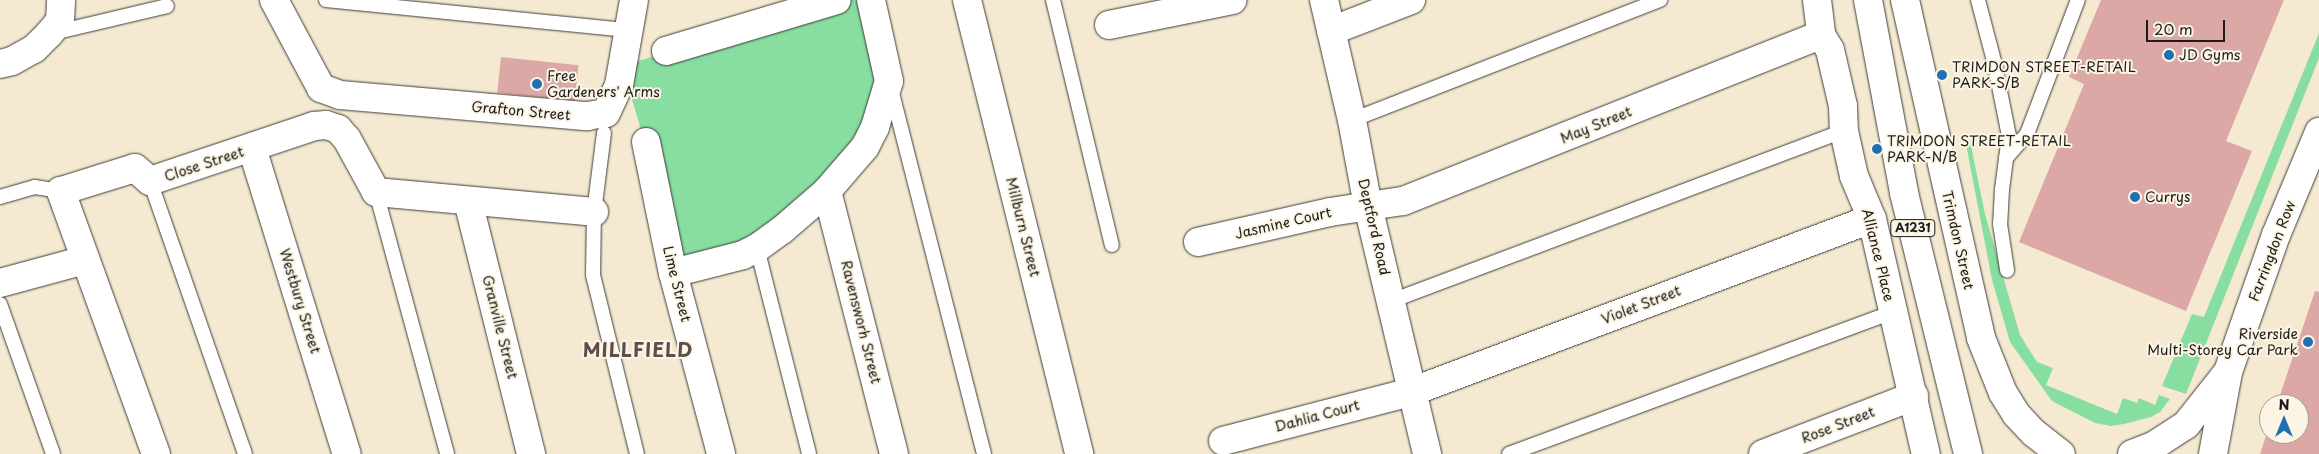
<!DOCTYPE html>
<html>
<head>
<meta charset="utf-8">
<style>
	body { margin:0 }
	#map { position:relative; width:2319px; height:454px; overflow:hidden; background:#f5ead1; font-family:"Playpen Sans",sans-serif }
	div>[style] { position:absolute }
	.green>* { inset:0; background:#88dea1 }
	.building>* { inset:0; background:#dba8a6; transform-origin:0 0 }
	.roads { filter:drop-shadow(0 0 1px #3d3b37) drop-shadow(0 0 1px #3d3b37) }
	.service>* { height:14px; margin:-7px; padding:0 7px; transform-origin:7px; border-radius:7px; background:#fff }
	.minor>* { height:28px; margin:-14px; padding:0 14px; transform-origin:14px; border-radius:14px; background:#fff }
	.tertiary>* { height:28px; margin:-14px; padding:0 14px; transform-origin:14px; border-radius:14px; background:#fff }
	.trunk>* { height:28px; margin:-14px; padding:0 14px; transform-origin:14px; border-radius:14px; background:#fff }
	.dots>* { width:14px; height:14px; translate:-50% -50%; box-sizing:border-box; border:2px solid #fcf5e5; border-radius:50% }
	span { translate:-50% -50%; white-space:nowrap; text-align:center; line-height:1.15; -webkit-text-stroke:4px #fcf5e5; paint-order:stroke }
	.shield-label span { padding:1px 4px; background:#fcf5e5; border:1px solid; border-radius:4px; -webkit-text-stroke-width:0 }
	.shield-label { font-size:12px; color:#1c1c1c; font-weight:700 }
	.poi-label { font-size:14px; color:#1c1c1c }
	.left { translate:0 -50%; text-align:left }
	.right { translate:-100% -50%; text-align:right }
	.street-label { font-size:14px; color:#1c1c1c }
	.district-label { font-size:19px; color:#5f4d4c; font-weight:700; letter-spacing:1px }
	.north { position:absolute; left:2259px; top:394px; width:50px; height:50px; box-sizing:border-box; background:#fcf5e5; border:1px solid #a29e95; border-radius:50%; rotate:0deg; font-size:14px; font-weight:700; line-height:20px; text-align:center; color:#1c1c1c }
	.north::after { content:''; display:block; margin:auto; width:18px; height:22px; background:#1f6fb2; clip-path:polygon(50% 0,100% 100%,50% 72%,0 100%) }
	.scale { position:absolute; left:2146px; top:20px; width:79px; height:22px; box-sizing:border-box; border:2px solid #1c1c1c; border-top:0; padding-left:6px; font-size:15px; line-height:18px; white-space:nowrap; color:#1c1c1c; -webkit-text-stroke:4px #fcf5e5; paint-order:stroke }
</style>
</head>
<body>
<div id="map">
	<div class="green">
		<i style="clip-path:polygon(837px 0,871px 0,882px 107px,782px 230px,683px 270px,622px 66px)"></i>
		<i style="clip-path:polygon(2319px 33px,2319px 58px,2186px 394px,2162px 386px,2192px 314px,2204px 317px)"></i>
		<i style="clip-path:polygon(1965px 139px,1970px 141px,1985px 214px,2020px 335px,2037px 362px,2053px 368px,2046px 385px,2117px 414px,2123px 398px,2137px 403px,2139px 398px,2155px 405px,2159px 395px,2170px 399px,2160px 412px,2151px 417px,2124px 424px,2111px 426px,2095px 423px,2052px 401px,2010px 342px,1992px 280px)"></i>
	</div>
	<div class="building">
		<i style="clip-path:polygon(2101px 0,2284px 0,2226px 141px,2252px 151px,2186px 311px,2019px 242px,2084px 84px,2069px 77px)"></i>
		<i style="left:501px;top:57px;width:78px;height:36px;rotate:6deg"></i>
		<i style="clip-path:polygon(2315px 291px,2319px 292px,2319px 454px,2260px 454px,2269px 427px,2269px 434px,2299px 434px,2299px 404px,2277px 404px)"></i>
	</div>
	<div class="roads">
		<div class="service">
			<i style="left:326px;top:0;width:303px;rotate:5.7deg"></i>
			<i style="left:1053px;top:0;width:252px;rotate:76.5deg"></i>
			<i style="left:1978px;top:0;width:63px;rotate:75.3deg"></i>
			<i style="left:1994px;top:61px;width:76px;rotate:78.7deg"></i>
			<i style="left:2009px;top:136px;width:53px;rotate:97.5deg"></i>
			<i style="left:2002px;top:189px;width:35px;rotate:93deg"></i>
			<i style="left:2000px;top:224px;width:47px;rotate:81.3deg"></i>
			<i style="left:53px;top:33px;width:117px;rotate:-13.3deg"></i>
			<i style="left:891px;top:89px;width:377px;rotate:75.7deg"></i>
			<i style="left:1352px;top:120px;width:331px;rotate:-21.3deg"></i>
			<i style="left:604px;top:133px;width:80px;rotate:97.2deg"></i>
			<i style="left:594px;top:212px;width:63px;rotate:90.9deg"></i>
			<i style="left:593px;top:275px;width:184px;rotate:76.2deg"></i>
			<i style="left:2006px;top:158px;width:32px;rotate:-49deg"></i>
			<i style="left:2027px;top:134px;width:143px;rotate:-69.2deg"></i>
			<i style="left:150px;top:181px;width:289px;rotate:70.8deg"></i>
			<i style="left:376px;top:192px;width:271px;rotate:74.8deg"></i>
			<i style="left:0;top:197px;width:36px;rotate:-16deg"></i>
			<i style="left:35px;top:187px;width:26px;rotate:9deg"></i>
			<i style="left:757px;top:248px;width:212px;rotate:75.8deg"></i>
			<i style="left:1391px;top:301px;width:484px;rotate:-20.6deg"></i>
			<i style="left:0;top:304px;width:159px;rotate:70.5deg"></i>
			<i style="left:1509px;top:454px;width:408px;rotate:-20.3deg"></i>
		</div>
		<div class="minor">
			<i style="left:274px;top:0;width:100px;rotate:61.9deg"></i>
			<i style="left:321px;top:88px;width:20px;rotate:20deg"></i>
			<i style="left:340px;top:95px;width:248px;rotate:4.9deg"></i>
			<i style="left:587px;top:116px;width:19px;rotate:-9deg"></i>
			<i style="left:606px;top:113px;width:31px;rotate:-65deg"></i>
			<i style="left:619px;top:85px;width:86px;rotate:-80deg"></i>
			<i style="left:967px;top:0;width:468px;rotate:76.1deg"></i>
			<i style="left:1324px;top:0;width:123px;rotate:76.9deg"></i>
			<i style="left:1352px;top:120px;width:87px;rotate:79.5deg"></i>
			<i style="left:1368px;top:206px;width:255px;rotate:76.6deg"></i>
			<i style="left:1817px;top:0;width:35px;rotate:83deg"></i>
			<i style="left:1821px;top:35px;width:17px;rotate:59deg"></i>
			<i style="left:1830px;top:50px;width:57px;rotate:76.9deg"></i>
			<i style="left:1843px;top:106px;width:25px;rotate:88deg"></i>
			<i style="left:1844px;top:131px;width:46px;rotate:77.5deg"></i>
			<i style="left:1854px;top:176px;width:47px;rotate:67.3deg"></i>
			<i style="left:1872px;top:219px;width:241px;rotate:77.1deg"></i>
			<i style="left:1109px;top:25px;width:126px;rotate:-11.4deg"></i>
			<i style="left:1331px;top:31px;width:86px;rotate:-21.2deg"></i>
			<i style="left:666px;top:51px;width:178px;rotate:-16.6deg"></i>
			<i style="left:0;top:64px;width:12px;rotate:-14deg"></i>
			<i style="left:12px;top:61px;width:25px;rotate:-29deg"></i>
			<i style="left:34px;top:49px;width:21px;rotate:-45deg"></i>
			<i style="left:49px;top:34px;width:17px;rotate:-50deg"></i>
			<i style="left:60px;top:21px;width:21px;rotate:-87deg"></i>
			<i style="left:646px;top:142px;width:134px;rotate:78.4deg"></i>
			<i style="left:673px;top:273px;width:187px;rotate:75.1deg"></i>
			<i style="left:252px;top:148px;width:320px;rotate:72.8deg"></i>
			<i style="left:827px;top:191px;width:271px;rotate:75.7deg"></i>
			<i style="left:468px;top:201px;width:261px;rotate:76deg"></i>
			<i style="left:1198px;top:242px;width:135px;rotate:-12.8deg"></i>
			<i style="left:1330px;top:212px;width:74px;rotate:-8.6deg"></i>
			<i style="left:1403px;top:201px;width:450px;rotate:-21.7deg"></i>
			<i style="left:673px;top:273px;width:72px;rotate:-14.4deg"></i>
			<i style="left:743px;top:255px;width:16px;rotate:-27deg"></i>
			<i style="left:757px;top:248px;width:31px;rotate:-36deg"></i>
			<i style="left:782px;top:230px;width:60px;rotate:-40.9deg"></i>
			<i style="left:827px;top:191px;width:58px;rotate:-49.2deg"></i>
			<i style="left:865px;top:147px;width:22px;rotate:-63deg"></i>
			<i style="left:875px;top:127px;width:48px;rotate:-73.1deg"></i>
			<i style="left:889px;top:81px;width:83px;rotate:-102.5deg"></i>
			<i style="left:0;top:283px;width:88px;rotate:-15.1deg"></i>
			<i style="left:1223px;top:441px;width:194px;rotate:-14.6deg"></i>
			<i style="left:1411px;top:392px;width:492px;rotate:-20.6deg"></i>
			<i style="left:156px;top:454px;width:280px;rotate:-109.9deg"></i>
			<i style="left:61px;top:191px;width:77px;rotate:-17.3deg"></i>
			<i style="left:135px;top:168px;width:20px;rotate:41deg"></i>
			<i style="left:150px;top:181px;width:173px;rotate:-18.5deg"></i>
			<i style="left:314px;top:126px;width:12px;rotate:-5deg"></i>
			<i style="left:326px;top:125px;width:13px;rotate:18deg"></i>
			<i style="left:338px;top:129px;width:13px;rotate:48deg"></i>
			<i style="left:347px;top:139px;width:60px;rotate:61.3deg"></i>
			<i style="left:376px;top:192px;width:219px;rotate:5.2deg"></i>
			<i style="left:1763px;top:454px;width:162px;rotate:-21deg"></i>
		</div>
		<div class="tertiary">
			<i style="left:2132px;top:454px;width:25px;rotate:-21deg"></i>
			<i style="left:2155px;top:445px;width:37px;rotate:-33deg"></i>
			<i style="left:2186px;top:425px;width:66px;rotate:-51.7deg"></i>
			<i style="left:2213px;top:454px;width:83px;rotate:-79.6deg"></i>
			<i style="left:2228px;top:372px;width:145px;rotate:-70.7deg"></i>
			<i style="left:2276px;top:235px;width:112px;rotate:-67.3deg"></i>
		</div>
		<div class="trunk">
			<i style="left:1868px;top:0;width:196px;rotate:79.4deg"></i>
			<i style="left:1904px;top:193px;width:269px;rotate:76.2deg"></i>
			<i style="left:1905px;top:0;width:346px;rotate:77.3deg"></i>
			<i style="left:1981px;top:338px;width:59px;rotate:68.2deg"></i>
			<i style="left:2003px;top:393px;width:25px;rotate:58deg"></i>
			<i style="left:2016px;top:414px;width:26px;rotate:47deg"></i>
			<i style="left:2034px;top:433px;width:34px;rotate:38deg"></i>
		</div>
	</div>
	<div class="dots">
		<i style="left:2169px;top:55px;background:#1f6fb2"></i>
		<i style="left:1942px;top:75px;background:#1f6fb2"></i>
		<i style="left:537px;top:84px;background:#1f6fb2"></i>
		<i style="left:1877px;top:149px;background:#1f6fb2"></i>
		<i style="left:2135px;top:197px;background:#1f6fb2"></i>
		<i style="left:2308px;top:342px;background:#1f6fb2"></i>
	</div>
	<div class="shield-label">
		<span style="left:1913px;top:228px">A1231</span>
	</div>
	<div class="poi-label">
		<span class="left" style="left:2179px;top:55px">JD Gyms</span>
		<span class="left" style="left:1952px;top:75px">TRIMDON STREET-RETAIL<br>PARK-S/B</span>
		<span class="left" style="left:547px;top:84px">Free<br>Gardeners' Arms</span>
		<span class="left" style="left:1887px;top:149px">TRIMDON STREET-RETAIL<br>PARK-N/B</span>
		<span class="left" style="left:2145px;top:197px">Currys</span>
		<span class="right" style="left:2298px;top:342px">Riverside<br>Multi-Storey Car Park</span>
	</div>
	<div class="street-label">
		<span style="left:521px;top:111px;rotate:5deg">Grafton Street</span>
		<span style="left:1596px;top:125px;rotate:-22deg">May Street</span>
		<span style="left:204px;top:164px;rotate:-18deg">Close Street</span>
		<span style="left:1283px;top:223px;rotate:-13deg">Jasmine Court</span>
		<span style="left:1023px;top:227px;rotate:76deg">Millburn Street</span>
		<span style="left:1374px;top:227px;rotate:77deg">Deptford Road</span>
		<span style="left:1958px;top:240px;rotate:77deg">Trimdon Street</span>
		<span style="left:2272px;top:251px;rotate:-69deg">Farringdon Row</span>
		<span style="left:1878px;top:255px;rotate:76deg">Alliance Place</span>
		<span style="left:677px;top:284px;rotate:76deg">Lime Street</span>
		<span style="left:300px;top:301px;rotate:73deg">Westbury Street</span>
		<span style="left:1641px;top:305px;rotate:-21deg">Violet Street</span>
		<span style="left:861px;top:322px;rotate:76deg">Ravensworh Street</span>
		<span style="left:500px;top:327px;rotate:76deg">Granville Street</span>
		<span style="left:1317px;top:416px;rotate:-15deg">Dahlia Court</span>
		<span style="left:1838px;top:425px;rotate:-21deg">Rose Street</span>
	</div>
	<div class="district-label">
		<span style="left:638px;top:350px">MILLFIELD</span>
	</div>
	<div class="north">N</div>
	<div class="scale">20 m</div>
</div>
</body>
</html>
